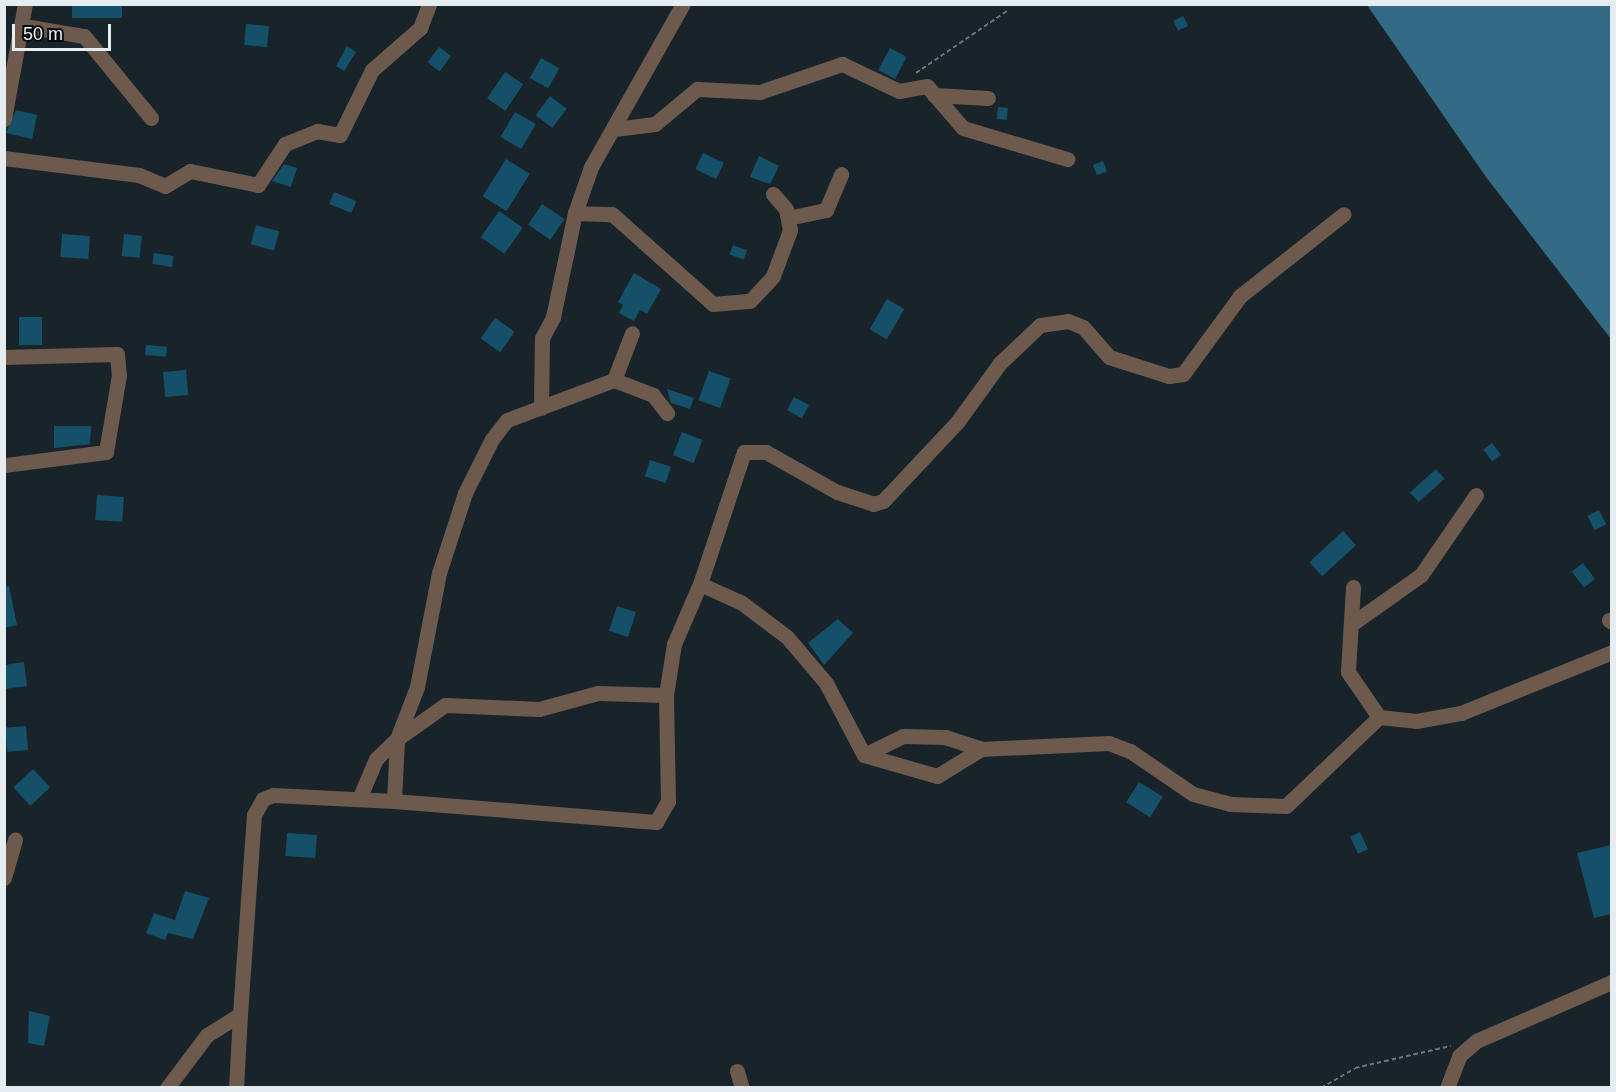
<!DOCTYPE html>
<html>
<head>
<meta charset="utf-8">
<style>
	body { margin:0 }
	#map { position:relative; width:1616px; height:1092px; overflow:hidden; background:#18242a; font-family:Helvetica,sans-serif }
	div>[style] { position:absolute }
	.water>* { inset:0; background:#336b85 }
	.building>* { inset:0; background:#155069; transform-origin:0 0 }
	.path>* { height:2px; margin-top:-1px; transform-origin:0; background:repeating-linear-gradient(90deg,#6c767b 0 4.5px,transparent 0 7.5px) }
	.street>* { height:15px; margin:-7.5px; padding:0 7.5px; transform-origin:7.5px; border-radius:7.5px; background:#6d5a4d }
	span { translate:-50% -50%; white-space:nowrap; text-align:center; line-height:1.15; -webkit-text-stroke:5px #070c0f; paint-order:stroke }
	.frame { position:absolute; inset:0; border:6px solid #e5edf1; pointer-events:none }
	.scale { position:absolute; left:12px; top:24px; width:99px; height:27px; box-sizing:border-box; border:3px solid #e5edf1; border-top:0; padding-left:8px; font-size:18px; line-height:21px; white-space:nowrap; color:#e5edf1; -webkit-text-stroke:4px #070c0f; paint-order:stroke }
</style>
</head>
<body>
<div id="map">
	<div class="water">
		<i style="clip-path:polygon(1367px 5px,1611px 5px,1611px 339px,1486px 177px)"></i>
	</div>
	<div class="building">
		<i style="left:72px;top:4px;width:50px;height:14px"></i>
		<i style="left:1183px;top:16px;width:11px;height:11px;rotate:63deg"></i>
		<i style="left:246px;top:24px;width:23px;height:21px;rotate:5deg"></i>
		<i style="clip-path:polygon(347px 46px,356px 52px,344px 71px,336px 66px)"></i>
		<i style="left:439px;top:47px;width:15px;height:19px;rotate:37deg"></i>
		<i style="left:890px;top:48px;width:19px;height:25px;rotate:28deg"></i>
		<i style="left:541px;top:58px;width:21px;height:23px;rotate:29deg"></i>
		<i style="left:505px;top:72px;width:22px;height:32px;rotate:34deg"></i>
		<i style="left:550px;top:96px;width:21px;height:24px;rotate:37deg"></i>
		<i style="left:998px;top:107px;width:10px;height:12px;rotate:6deg"></i>
		<i style="clip-path:polygon(16px 110px,37px 115px,32px 139px,6px 133px)"></i>
		<i style="left:515px;top:112px;width:24px;height:29px;rotate:30deg"></i>
		<i style="left:703px;top:153px;width:23px;height:18px;rotate:25deg"></i>
		<i style="clip-path:polygon(759px 156px,779px 166px,770px 184px,750px 177px)"></i>
		<i style="left:506px;top:159px;width:28px;height:44px;rotate:32deg"></i>
		<i style="left:1103px;top:161px;width:11px;height:11px;rotate:68deg"></i>
		<i style="clip-path:polygon(284px 164px,297px 168px,291px 187px,272px 181px)"></i>
		<i style="left:334px;top:192px;width:24px;height:13px;rotate:22deg"></i>
		<i style="left:542px;top:204px;width:27px;height:25px;rotate:34deg"></i>
		<i style="left:499px;top:211px;width:29px;height:32px;rotate:35deg"></i>
		<i style="left:256px;top:225px;width:24px;height:20px;rotate:15deg"></i>
		<i style="left:62px;top:234px;width:28px;height:23px;rotate:4deg"></i>
		<i style="left:124px;top:234px;width:18px;height:22px;rotate:6deg"></i>
		<i style="left:733px;top:245px;width:15px;height:10px;rotate:20deg"></i>
		<i style="left:154px;top:253px;width:20px;height:11px;rotate:9deg"></i>
		<i style="clip-path:polygon(634px 273px,661px 289px,647px 314px,640px 310px,634px 321px,619px 313px,623px 305px,618px 302px)"></i>
		<i style="left:887px;top:299px;width:20px;height:35px;rotate:30deg"></i>
		<i style="left:42px;top:317px;width:28px;height:23px;rotate:90deg"></i>
		<i style="left:495px;top:318px;width:24px;height:25px;rotate:35deg"></i>
		<i style="left:146px;top:345px;width:21px;height:10px;rotate:5deg"></i>
		<i style="left:186px;top:370px;width:25px;height:23px;rotate:85deg"></i>
		<i style="left:709px;top:371px;width:23px;height:31px;rotate:20deg"></i>
		<i style="clip-path:polygon(667px 389px,694px 398px,690px 409px,671px 403px)"></i>
		<i style="left:794px;top:397px;width:17px;height:15px;rotate:28deg"></i>
		<i style="clip-path:polygon(54px 426px,91px 426px,90px 444px,54px 448px)"></i>
		<i style="left:682px;top:432px;width:22px;height:25px;rotate:21deg"></i>
		<i style="left:1492px;top:443px;width:15px;height:11px;rotate:53deg"></i>
		<i style="left:650px;top:460px;width:22px;height:17px;rotate:18deg"></i>
		<i style="left:1436px;top:469px;width:13px;height:35px;rotate:48deg"></i>
		<i style="left:97px;top:495px;width:27px;height:25px;rotate:4deg"></i>
		<i style="left:1599px;top:510px;width:16px;height:13px;rotate:63deg"></i>
		<i style="left:1343px;top:531px;width:19px;height:46px;rotate:47deg"></i>
		<i style="left:1583px;top:563px;width:20px;height:14px;rotate:53deg"></i>
		<i style="clip-path:polygon(9px 586px,17px 625px,4px 628px,4px 587px)"></i>
		<i style="left:617px;top:606px;width:20px;height:26px;rotate:18deg"></i>
		<i style="clip-path:polygon(838px 619px,853px 633px,824px 665px,808px 643px)"></i>
		<i style="clip-path:polygon(24px 662px,27px 686px,4px 689px,4px 665px)"></i>
		<i style="left:26px;top:726px;width:24px;height:21px;rotate:85deg"></i>
		<i style="left:33px;top:769px;width:25px;height:27px;rotate:47deg"></i>
		<i style="left:1139px;top:782px;width:28px;height:24px;rotate:32deg"></i>
		<i style="left:1360px;top:832px;width:19px;height:11px;rotate:65deg"></i>
		<i style="left:287px;top:833px;width:30px;height:23px;rotate:4deg"></i>
		<i style="clip-path:polygon(1611px 845px,1611px 914px,1594px 918px,1577px 853px)"></i>
		<i style="clip-path:polygon(185px 891px,209px 898px,193px 939px,168px 933px,165px 940px,146px 933px,154px 913px,175px 920px)"></i>
		<i style="clip-path:polygon(29px 1011px,50px 1016px,44px 1046px,28px 1043px)"></i>
	</div>
	<div class="path">
		<i style="left:916px;top:73px;width:110px;rotate:-34.3deg"></i>
		<i style="left:1321px;top:1088px;width:39px;rotate:-30deg"></i>
		<i style="left:1355px;top:1068px;width:98px;rotate:-13deg"></i>
	</div>
	<div class="street">
		<i style="left:24px;top:26px;width:61px;rotate:9.5deg"></i>
		<i style="left:84px;top:36px;width:106px;rotate:50.7deg"></i>
		<i style="left:934px;top:95px;width:54px;rotate:3.2deg"></i>
		<i style="left:4px;top:119px;width:117px;rotate:-79.7deg"></i>
		<i style="left:614px;top:129px;width:41px;rotate:-7deg"></i>
		<i style="left:655px;top:124px;width:55px;rotate:-39.8deg"></i>
		<i style="left:697px;top:89px;width:63px;rotate:2.7deg"></i>
		<i style="left:760px;top:92px;width:87px;rotate:-18.9deg"></i>
		<i style="left:842px;top:64px;width:63px;rotate:25.3deg"></i>
		<i style="left:899px;top:91px;width:28px;rotate:-10deg"></i>
		<i style="left:927px;top:86px;width:55px;rotate:49.4deg"></i>
		<i style="left:963px;top:128px;width:109px;rotate:16.6deg"></i>
		<i style="left:4px;top:158px;width:136px;rotate:7.2deg"></i>
		<i style="left:139px;top:175px;width:28px;rotate:23deg"></i>
		<i style="left:165px;top:186px;width:29px;rotate:-31deg"></i>
		<i style="left:190px;top:171px;width:69px;rotate:11.6deg"></i>
		<i style="left:258px;top:185px;width:49px;rotate:-56.6deg"></i>
		<i style="left:285px;top:144px;width:35px;rotate:-22deg"></i>
		<i style="left:317px;top:131px;width:23px;rotate:10deg"></i>
		<i style="left:340px;top:135px;width:72px;rotate:-63.8deg"></i>
		<i style="left:372px;top:70px;width:64px;rotate:-41.2deg"></i>
		<i style="left:420px;top:28px;width:26px;rotate:-69deg"></i>
		<i style="left:575px;top:213px;width:37px;rotate:2deg"></i>
		<i style="left:612px;top:214px;width:135px;rotate:41.7deg"></i>
		<i style="left:713px;top:304px;width:37px;rotate:-5deg"></i>
		<i style="left:750px;top:301px;width:34px;rotate:-47deg"></i>
		<i style="left:773px;top:276px;width:49px;rotate:-69.7deg"></i>
		<i style="left:790px;top:230px;width:21px;rotate:-101deg"></i>
		<i style="left:786px;top:209px;width:20px;rotate:-131deg"></i>
		<i style="left:788px;top:218px;width:39px;rotate:-12deg"></i>
		<i style="left:826px;top:210px;width:39px;rotate:-67deg"></i>
		<i style="left:4px;top:357px;width:113px;rotate:-1.5deg"></i>
		<i style="left:117px;top:354px;width:21px;rotate:85deg"></i>
		<i style="left:119px;top:375px;width:78px;rotate:99.6deg"></i>
		<i style="left:106px;top:452px;width:103px;rotate:172.7deg"></i>
		<i style="left:614px;top:380px;width:42px;rotate:21deg"></i>
		<i style="left:653px;top:395px;width:23px;rotate:52deg"></i>
		<i style="left:541px;top:408px;width:70px;rotate:-89.2deg"></i>
		<i style="left:542px;top:338px;width:24px;rotate:-62deg"></i>
		<i style="left:553px;top:317px;width:106px;rotate:-78.1deg"></i>
		<i style="left:575px;top:213px;width:49px;rotate:-70.8deg"></i>
		<i style="left:591px;top:167px;width:187px;rotate:-60.6deg"></i>
		<i style="left:700px;top:584px;width:139px;rotate:-71.6deg"></i>
		<i style="left:744px;top:452px;width:22px"></i>
		<i style="left:766px;top:452px;width:81px;rotate:29.4deg"></i>
		<i style="left:837px;top:492px;width:38px;rotate:18deg"></i>
		<i style="left:873px;top:504px;width:10px;rotate:-17deg"></i>
		<i style="left:883px;top:501px;width:110px;rotate:-46.8deg"></i>
		<i style="left:958px;top:421px;width:72px;rotate:-54.1deg"></i>
		<i style="left:1000px;top:363px;width:55px;rotate:-43.5deg"></i>
		<i style="left:1040px;top:325px;width:28px;rotate:-8deg"></i>
		<i style="left:1068px;top:321px;width:16px;rotate:22deg"></i>
		<i style="left:1083px;top:327px;width:40px;rotate:49deg"></i>
		<i style="left:1109px;top:357px;width:63px;rotate:17.6deg"></i>
		<i style="left:1169px;top:376px;width:14px;rotate:-8deg"></i>
		<i style="left:1183px;top:374px;width:97px;rotate:-53.8deg"></i>
		<i style="left:1240px;top:296px;width:132px;rotate:-38.3deg"></i>
		<i style="left:1353px;top:587px;width:85px;rotate:93.4deg"></i>
		<i style="left:1348px;top:672px;width:55px;rotate:55.4deg"></i>
		<i style="left:1609px;top:620px;width:4px;rotate:34deg"></i>
		<i style="left:1353px;top:623px;width:83px;rotate:-35.2deg"></i>
		<i style="left:1421px;top:575px;width:97px;rotate:-55.5deg"></i>
		<i style="left:864px;top:755px;width:43px;rotate:-26deg"></i>
		<i style="left:903px;top:736px;width:42px;rotate:1.4deg"></i>
		<i style="left:945px;top:737px;width:38px;rotate:18deg"></i>
		<i style="left:359px;top:799px;width:43px;rotate:-67deg"></i>
		<i style="left:376px;top:759px;width:29px;rotate:-44deg"></i>
		<i style="left:397px;top:739px;width:56px;rotate:-69deg"></i>
		<i style="left:417px;top:687px;width:116px;rotate:-79.1deg"></i>
		<i style="left:439px;top:573px;width:84px;rotate:-72deg"></i>
		<i style="left:465px;top:493px;width:60px;rotate:-63.4deg"></i>
		<i style="left:492px;top:439px;width:24px;rotate:-52deg"></i>
		<i style="left:507px;top:420px;width:114px;rotate:-20.5deg"></i>
		<i style="left:614px;top:380px;width:50px;rotate:-69deg"></i>
		<i style="left:394px;top:801px;width:263px;rotate:4.6deg"></i>
		<i style="left:656px;top:822px;width:24px;rotate:-60deg"></i>
		<i style="left:668px;top:801px;width:106px;rotate:-91.1deg"></i>
		<i style="left:4px;top:878px;width:40px;rotate:-74deg"></i>
		<i style="left:737px;top:1071px;width:18px;rotate:74deg"></i>
		<i style="left:167px;top:1088px;width:66px;rotate:-53deg"></i>
		<i style="left:207px;top:1035px;width:39px;rotate:-32deg"></i>
		<i style="left:240px;top:1014px;width:199px;rotate:-86deg"></i>
		<i style="left:254px;top:815px;width:18px;rotate:-61deg"></i>
		<i style="left:263px;top:799px;width:11px;rotate:-22deg"></i>
		<i style="left:273px;top:795px;width:121px;rotate:2.8deg"></i>
		<i style="left:394px;top:801px;width:62px;rotate:-87.2deg"></i>
		<i style="left:397px;top:739px;width:59px;rotate:-35.3deg"></i>
		<i style="left:445px;top:705px;width:94px;rotate:2.4deg"></i>
		<i style="left:539px;top:709px;width:61px;rotate:-15.2deg"></i>
		<i style="left:598px;top:693px;width:68px;rotate:1.7deg"></i>
		<i style="left:666px;top:695px;width:52px;rotate:-81.1deg"></i>
		<i style="left:674px;top:644px;width:65px;rotate:-66.6deg"></i>
		<i style="left:700px;top:584px;width:46px;rotate:24.3deg"></i>
		<i style="left:742px;top:603px;width:56px;rotate:37.1deg"></i>
		<i style="left:787px;top:637px;width:60px;rotate:49.7deg"></i>
		<i style="left:826px;top:683px;width:81px;rotate:62.2deg"></i>
		<i style="left:864px;top:755px;width:76px;rotate:16deg"></i>
		<i style="left:937px;top:776px;width:52px;rotate:-31.5deg"></i>
		<i style="left:981px;top:749px;width:128px;rotate:-2.7deg"></i>
		<i style="left:1109px;top:743px;width:22px;rotate:21deg"></i>
		<i style="left:1130px;top:751px;width:76px;rotate:34.3deg"></i>
		<i style="left:1193px;top:794px;width:38px;rotate:15deg"></i>
		<i style="left:1230px;top:804px;width:56px;rotate:2deg"></i>
		<i style="left:1286px;top:806px;width:129px;rotate:-43.7deg"></i>
		<i style="left:1379px;top:717px;width:37px;rotate:6deg"></i>
		<i style="left:1416px;top:721px;width:46px;rotate:-10.1deg"></i>
		<i style="left:1461px;top:713px;width:163px;rotate:-22deg"></i>
		<i style="left:236px;top:1088px;width:74px;rotate:-86.9deg"></i>
		<i style="left:1447px;top:1088px;width:34px;rotate:-69deg"></i>
		<i style="left:1459px;top:1056px;width:23px;rotate:-41deg"></i>
		<i style="left:1476px;top:1041px;width:148px;rotate:-23.5deg"></i>
	</div>
	<div class="frame"></div>
	<div class="scale">50 m</div>
</div>
</body>
</html>
